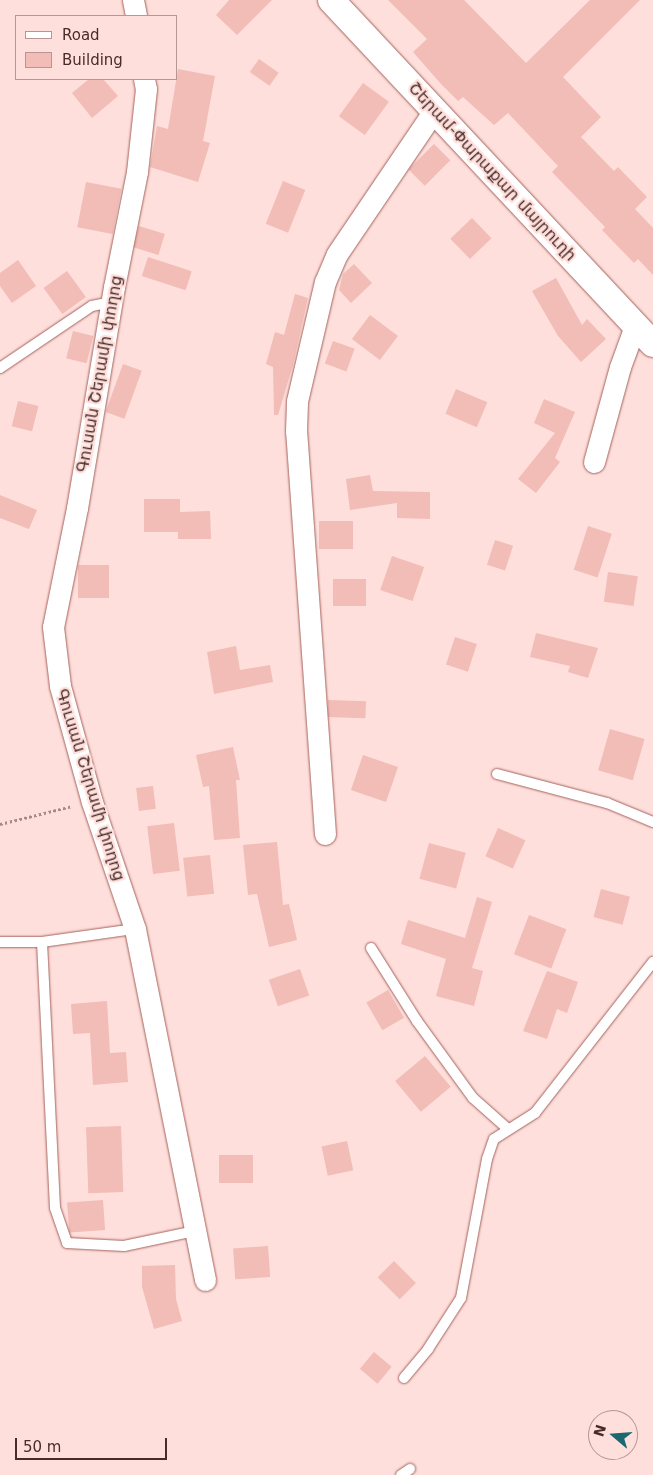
<!DOCTYPE html>
<html>
<head>
<meta charset="utf-8">
<style>
	body { margin:0 }
	#map { position:relative; width:653px; height:1475px; overflow:hidden; background:#fedfdb; font-family:"DejaVu Sans","Noto Sans Armenian",sans-serif }
	div>[style] { position:absolute }
	.building>* { inset:0; background:#f2bcb7; transform-origin:0 0 }
	.path>* { height:3px; margin-top:-1.5px; transform-origin:0; background:repeating-linear-gradient(90deg,#a78986 0 2.5px,transparent 0 5px) }
	.roads { filter:drop-shadow(0 0 1px #a5625d) drop-shadow(0 0 1px #a5625d) }
	.service>* { height:10px; margin:-5px; padding:0 5px; transform-origin:5px; border-radius:5px; background:#fff }
	.minor>* { height:21px; margin:-10.5px; padding:0 10.5px; transform-origin:10.5px; border-radius:10.5px; background:#fff }
	.tertiary>* { height:26px; margin:-13px; padding:0 13px; transform-origin:13px; border-radius:13px; background:#fff }
	span { translate:-50% -50%; white-space:nowrap; text-align:center; line-height:1.15; -webkit-text-stroke:4.5px #fedfdb; paint-order:stroke }
	.street-label { font-size:16px; color:#492c2a }
	.legend { position:absolute; left:15px; top:15px; width:162px; height:65px; box-sizing:border-box; background:#fedfdb; border:1px solid #b69794; margin:0; padding:6px 9px; list-style:none; font-size:15px; color:#492c2a }
	.legend li { display:flex; align-items:center; gap:10px; height:25px }
	.legend b { width:25px; border:1px solid #b69794 }
	.north { position:absolute; left:588px; top:1410px; width:50px; height:50px; box-sizing:border-box; background:#fedfdb; border:1px solid #b69794; border-radius:50%; rotate:288deg; font-size:14px; font-weight:700; line-height:20px; text-align:center; color:#492c2a }
	.north::after { content:''; display:block; margin:auto; width:18px; height:22px; background:#1b686f; clip-path:polygon(50% 0,100% 100%,50% 72%,0 100%) }
	.scale { position:absolute; left:15px; top:1438px; width:152px; height:22px; box-sizing:border-box; border:2px solid #492c2a; border-top:0; padding-left:6px; font-size:15px; line-height:18px; white-space:nowrap; color:#492c2a; -webkit-text-stroke:4px #fedfdb; paint-order:stroke }
</style>
</head>
<body>
<div id="map">
	<div class="building">
		<i style="clip-path:polygon(229px 0,272px 0,237px 35px,216px 15px)"></i>
		<i style="clip-path:polygon(388px 0,464px 0,526px 63px,590px 0,640px 0,563px 77px,601px 117px,581px 137px,614px 171px,618px 167px,647px 197px,635px 209px,653px 228px,653px 275px,638px 259px,634px 263px,602px 230px,605px 227px,552px 172px,558px 166px,508px 113px,494px 125px,463px 97px,458px 101px,441px 84px,413px 52px,427px 39px)"></i>
		<i style="left:259px;top:59px;width:24px;height:16px;rotate:35deg"></i>
		<i style="clip-path:polygon(178px 69px,215px 76px,203px 141px,210px 143px,198px 182px,150px 167px,157px 126px,168px 129px)"></i>
		<i style="clip-path:polygon(89px 79px,103px 79px,118px 96px,92px 118px,72px 93px)"></i>
		<i style="left:363px;top:83px;width:32px;height:41px;rotate:36deg"></i>
		<i style="left:434px;top:144px;width:23px;height:36px;rotate:45deg"></i>
		<i style="left:283px;top:181px;width:24px;height:46px;rotate:22deg"></i>
		<i style="left:86px;top:182px;width:36px;height:46px;rotate:11deg"></i>
		<i style="left:472px;top:218px;width:28px;height:30px;rotate:46deg"></i>
		<i style="left:139px;top:226px;width:27px;height:22px;rotate:17deg"></i>
		<i style="left:148px;top:257px;width:46px;height:20px;rotate:18deg"></i>
		<i style="clip-path:polygon(18px 260px,36px 286px,12px 303px,0 286px,0 273px)"></i>
		<i style="clip-path:polygon(354px 264px,372px 283px,351px 303px,339px 290px,343px 274px)"></i>
		<i style="left:67px;top:271px;width:32px;height:29px;rotate:54deg"></i>
		<i style="clip-path:polygon(556px 278px,582px 325px,587px 319px,606px 339px,581px 362px,558px 336px,532px 291px)"></i>
		<i style="clip-path:polygon(295px 294px,308px 298px,293px 365px,278px 415px,274px 415px,273px 367px,266px 364px,275px 332px,284px 335px)"></i>
		<i style="left:370px;top:315px;width:35px;height:30px;rotate:37deg"></i>
		<i style="left:73px;top:331px;width:21px;height:28px;rotate:14deg"></i>
		<i style="left:333px;top:341px;width:23px;height:24px;rotate:20deg"></i>
		<i style="left:123px;top:364px;width:20px;height:51px;rotate:20deg"></i>
		<i style="left:456px;top:389px;width:34px;height:27px;rotate:23deg"></i>
		<i style="clip-path:polygon(544px 399px,575px 412px,555px 458px,560px 462px,536px 493px,518px 479px,555px 433px,534px 423px)"></i>
		<i style="left:18px;top:401px;width:21px;height:26px;rotate:14deg"></i>
		<i style="clip-path:polygon(370px 475px,373px 491px,430px 492px,430px 519px,397px 518px,397px 503px,350px 510px,346px 479px)"></i>
		<i style="clip-path:polygon(0 495px,37px 510px,29px 529px,0 518px)"></i>
		<i style="clip-path:polygon(144px 499px,180px 499px,180px 512px,210px 511px,211px 539px,178px 539px,178px 532px,144px 532px)"></i>
		<i style="left:319px;top:521px;width:34px;height:28px"></i>
		<i style="left:588px;top:526px;width:25px;height:46px;rotate:18deg"></i>
		<i style="left:495px;top:540px;width:19px;height:26px;rotate:18deg"></i>
		<i style="left:392px;top:556px;width:34px;height:36px;rotate:19deg"></i>
		<i style="left:78px;top:565px;width:31px;height:33px"></i>
		<i style="left:608px;top:572px;width:30px;height:30px;rotate:8deg"></i>
		<i style="left:333px;top:579px;width:33px;height:27px"></i>
		<i style="clip-path:polygon(536px 633px,598px 648px,588px 678px,568px 672px,570px 666px,530px 657px)"></i>
		<i style="left:455px;top:637px;width:23px;height:29px;rotate:18deg"></i>
		<i style="clip-path:polygon(236px 646px,240px 670px,270px 665px,273px 682px,214px 694px,207px 652px)"></i>
		<i style="left:328px;top:700px;width:38px;height:17px;rotate:2deg"></i>
		<i style="left:610px;top:729px;width:36px;height:43px;rotate:16deg"></i>
		<i style="clip-path:polygon(233px 747px,240px 780px,236px 780px,240px 838px,214px 840px,209px 786px,203px 787px,196px 755px)"></i>
		<i style="left:363px;top:755px;width:37px;height:37px;rotate:19deg"></i>
		<i style="left:153px;top:786px;width:23px;height:17px;rotate:83deg"></i>
		<i style="left:174px;top:823px;width:48px;height:27px;rotate:83deg"></i>
		<i style="left:498px;top:828px;width:30px;height:31px;rotate:24deg"></i>
		<i style="clip-path:polygon(277px 842px,283px 905px,289px 904px,297px 940px,269px 947px,257px 894px,248px 895px,243px 845px)"></i>
		<i style="left:429px;top:843px;width:38px;height:37px;rotate:15deg"></i>
		<i style="left:210px;top:855px;width:39px;height:27px;rotate:84deg"></i>
		<i style="left:601px;top:889px;width:30px;height:29px;rotate:15deg"></i>
		<i style="clip-path:polygon(477px 897px,492px 902px,472px 968px,483px 971px,474px 1006px,436px 996px,446px 959px,401px 944px,408px 920px,465px 938px)"></i>
		<i style="left:529px;top:915px;width:40px;height:42px;rotate:21deg"></i>
		<i style="left:300px;top:969px;width:28px;height:33px;rotate:71deg"></i>
		<i style="clip-path:polygon(547px 971px,578px 982px,567px 1013px,557px 1009px,547px 1039px,523px 1031px)"></i>
		<i style="left:388px;top:990px;width:32px;height:25px;rotate:60deg"></i>
		<i style="clip-path:polygon(107px 1001px,110px 1053px,126px 1052px,128px 1082px,93px 1085px,90px 1033px,73px 1034px,71px 1004px)"></i>
		<i style="left:425px;top:1056px;width:40px;height:39px;rotate:50deg"></i>
		<i style="left:121px;top:1126px;width:66px;height:35px;rotate:88deg"></i>
		<i style="left:347px;top:1141px;width:30px;height:26px;rotate:78deg"></i>
		<i style="left:219px;top:1155px;width:34px;height:28px"></i>
		<i style="left:103px;top:1200px;width:30px;height:36px;rotate:86deg"></i>
		<i style="left:268px;top:1246px;width:31px;height:35px;rotate:86deg"></i>
		<i style="left:394px;top:1261px;width:31px;height:23px;rotate:45deg"></i>
		<i style="clip-path:polygon(175px 1265px,176px 1299px,182px 1321px,154px 1329px,142px 1287px,142px 1266px)"></i>
		<i style="left:374px;top:1352px;width:23px;height:22px;rotate:40deg"></i>
	</div>
	<div class="path">
		<i style="left:0;top:824px;width:74px;rotate:-14deg"></i>
	</div>
	<div class="roads">
		<div class="service">
			<i style="left:0;top:368px;width:111px;rotate:-34deg"></i>
			<i style="left:92px;top:306px;width:19px;rotate:-12deg"></i>
			<i style="left:497px;top:774px;width:114px;rotate:14.8deg"></i>
			<i style="left:607px;top:803px;width:50px;rotate:22.4deg"></i>
			<i style="left:0;top:942px;width:42px"></i>
			<i style="left:42px;top:942px;width:94px;rotate:-8deg"></i>
			<i style="left:42px;top:942px;width:266px;rotate:87.2deg"></i>
			<i style="left:55px;top:1208px;width:37px;rotate:71deg"></i>
			<i style="left:67px;top:1243px;width:57px;rotate:3deg"></i>
			<i style="left:124px;top:1246px;width:73px;rotate:-11.9deg"></i>
			<i style="left:371px;top:948px;width:86px;rotate:57.8deg"></i>
			<i style="left:417px;top:1021px;width:95px;rotate:54deg"></i>
			<i style="left:473px;top:1098px;width:47px;rotate:41.5deg"></i>
			<i style="left:404px;top:1378px;width:38px;rotate:-50deg"></i>
			<i style="left:428px;top:1349px;width:61px;rotate:-57.1deg"></i>
			<i style="left:461px;top:1298px;width:141px;rotate:-79.4deg"></i>
			<i style="left:487px;top:1159px;width:21px;rotate:-71deg"></i>
			<i style="left:494px;top:1139px;width:49px;rotate:-32.4deg"></i>
			<i style="left:535px;top:1113px;width:192px;rotate:-52deg"></i>
			<i style="left:401px;top:1475px;width:11px;rotate:-34deg"></i>
		</div>
		<div class="minor">
			<i style="left:133px;top:0;width:16px;rotate:79deg"></i>
			<i style="left:144px;top:79px;width:10px;rotate:79deg"></i>
			<i style="left:146px;top:89px;width:83px;rotate:96.2deg"></i>
			<i style="left:137px;top:172px;width:117px;rotate:101.3deg"></i>
			<i style="left:114px;top:287px;width:224px;rotate:99.5deg"></i>
			<i style="left:77px;top:508px;width:121px;rotate:101.4deg"></i>
			<i style="left:53px;top:627px;width:59px;rotate:83.2deg"></i>
			<i style="left:60px;top:686px;width:120px;rotate:74.6deg"></i>
			<i style="left:92px;top:802px;width:134px;rotate:71.3deg"></i>
			<i style="left:135px;top:929px;width:358px;rotate:78.7deg"></i>
			<i style="left:594px;top:462px;width:98px;rotate:-74.7deg"></i>
			<i style="left:620px;top:367px;width:44px;rotate:-69.9deg"></i>
			<i style="left:325px;top:834px;width:404px;rotate:-94.1deg"></i>
			<i style="left:296px;top:431px;width:30px;rotate:-88deg"></i>
			<i style="left:297px;top:401px;width:122px;rotate:-76.8deg"></i>
			<i style="left:325px;top:282px;width:30px;rotate:-67deg"></i>
			<i style="left:337px;top:254px;width:173px;rotate:-55.9deg"></i>
		</div>
		<div class="tertiary">
			<i style="left:331px;top:0;width:471px;rotate:46.9deg"></i>
		</div>
	</div>
	<div class="street-label">
		<span style="left:492px;top:172px;rotate:47deg">Շերամ-Փարաքար մայրուղի</span>
		<span style="left:100px;top:374px;rotate:-80deg">Գուսան Շերամի փողոց</span>
		<span style="left:90px;top:785px;rotate:73deg">Գուսան Շերամի փողոց</span>
	</div>
	<ul class="legend">
	<li><b style="height:6px;background:#fff"></b>Road</li>
	<li><b style="height:14px;background:#f2bcb7"></b>Building</li>
	</ul>
	<div class="north">N</div>
	<div class="scale">50 m</div>
</div>
</body>
</html>
